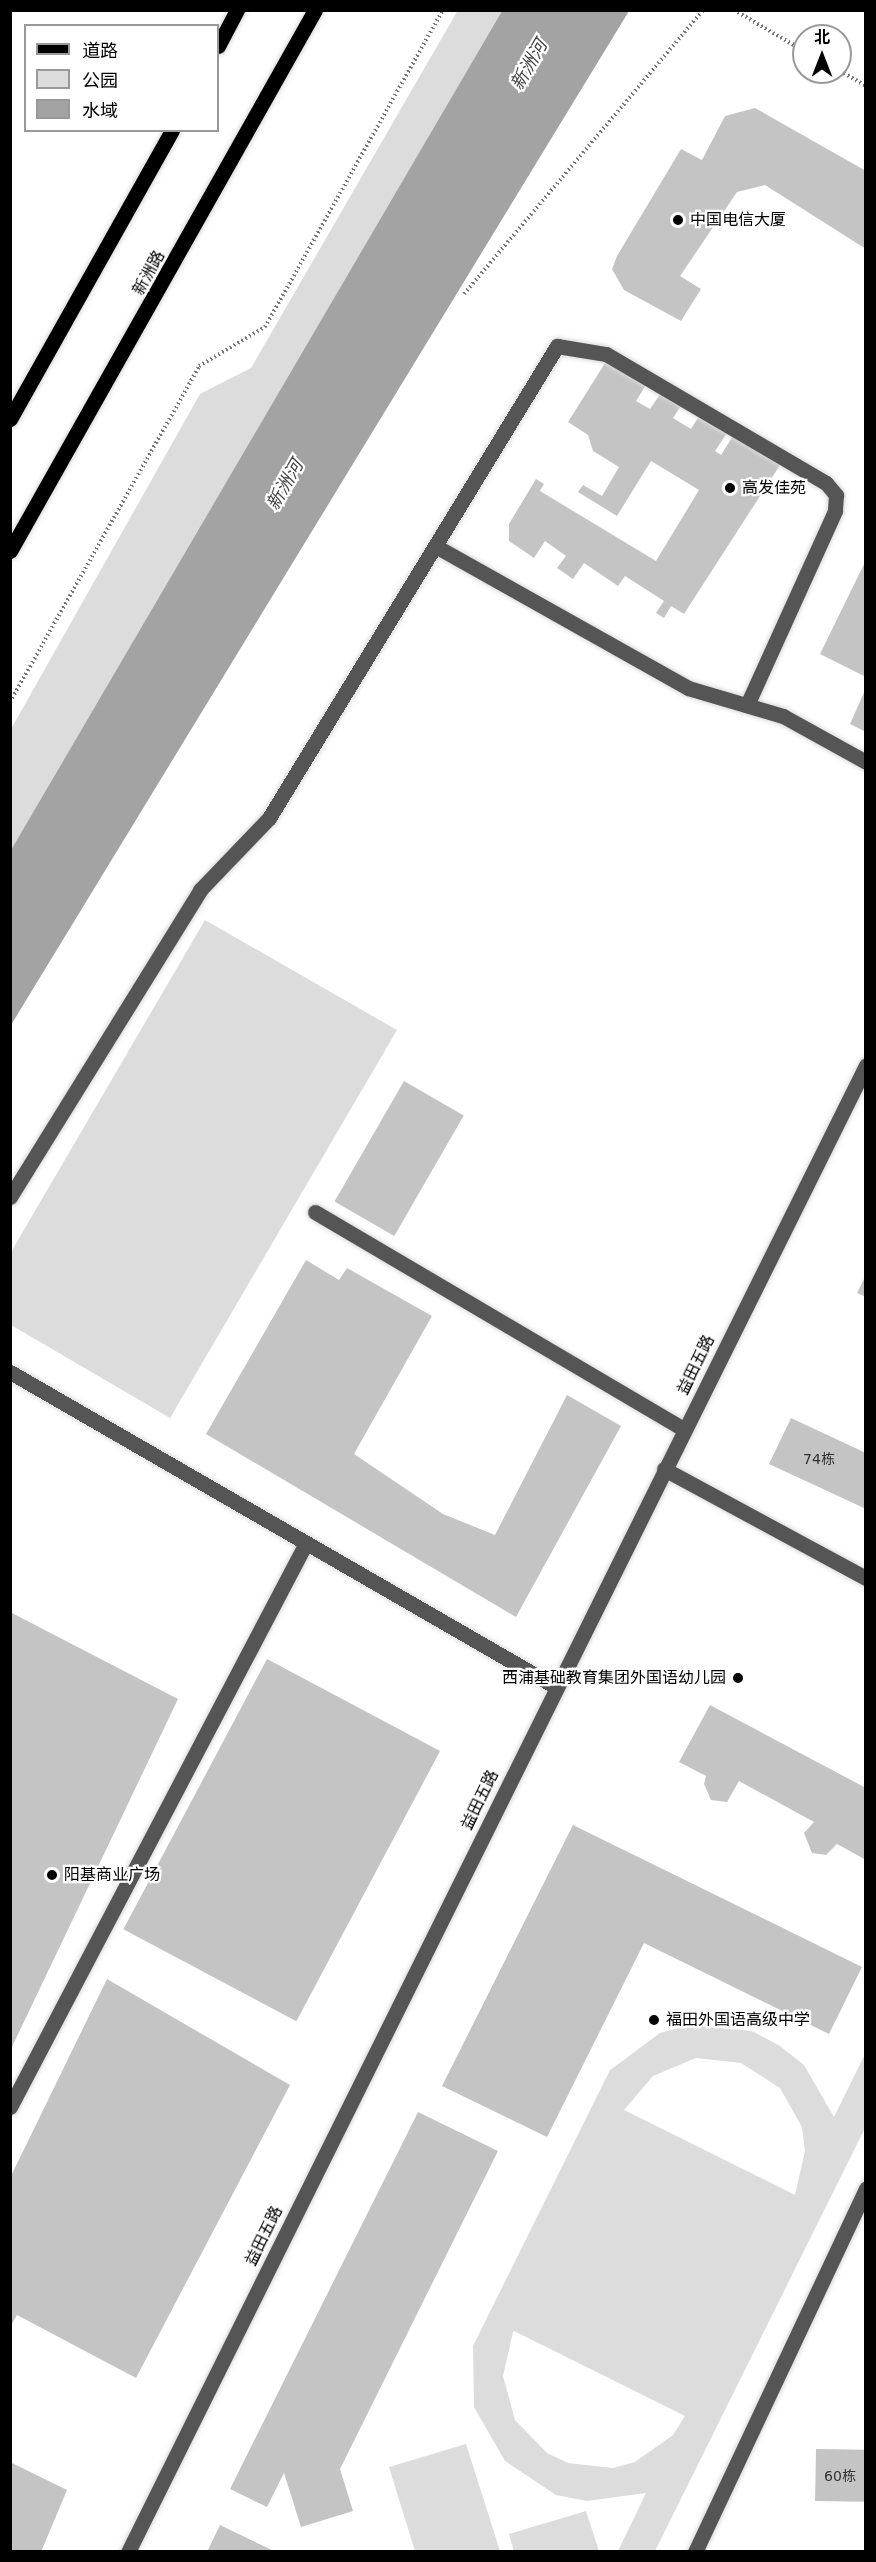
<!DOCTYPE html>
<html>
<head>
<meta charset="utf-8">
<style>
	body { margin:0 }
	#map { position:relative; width:876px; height:2562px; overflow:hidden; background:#fff; font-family:"DejaVu Sans","Noto Sans SC",sans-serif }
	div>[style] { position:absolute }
	.green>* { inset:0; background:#dcdcdc }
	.water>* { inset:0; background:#a3a3a3 }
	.building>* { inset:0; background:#c4c4c4; transform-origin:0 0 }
	.path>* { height:4px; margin-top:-2px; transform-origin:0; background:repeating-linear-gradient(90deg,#777 0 1.5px,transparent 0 4.5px) }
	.roads { filter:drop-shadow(0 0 2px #dbdbdb) drop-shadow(0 0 2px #dbdbdb) }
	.minor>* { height:15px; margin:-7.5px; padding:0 7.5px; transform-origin:7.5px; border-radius:7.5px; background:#555 }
	.major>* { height:15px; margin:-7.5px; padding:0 7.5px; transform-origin:7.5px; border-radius:7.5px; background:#000 }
	.dots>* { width:16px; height:16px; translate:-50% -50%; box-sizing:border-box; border:3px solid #fff; border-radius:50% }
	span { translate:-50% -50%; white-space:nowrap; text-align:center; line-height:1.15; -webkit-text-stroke:4.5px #fff; paint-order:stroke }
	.number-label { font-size:14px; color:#313131 }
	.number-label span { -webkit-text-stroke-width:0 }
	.poi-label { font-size:16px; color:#000 }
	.left { translate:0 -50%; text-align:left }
	.right { translate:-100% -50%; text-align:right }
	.street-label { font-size:16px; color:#000 }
	.water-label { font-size:18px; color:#444; font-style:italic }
	.frame { position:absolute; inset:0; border:12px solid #000; pointer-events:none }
	.legend { position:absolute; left:24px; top:24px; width:195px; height:108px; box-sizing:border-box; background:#fff; border:2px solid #999; margin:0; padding:8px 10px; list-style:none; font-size:18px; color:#000 }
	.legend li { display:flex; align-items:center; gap:12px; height:30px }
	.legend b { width:30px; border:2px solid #999 }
	.north { position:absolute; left:792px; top:24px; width:60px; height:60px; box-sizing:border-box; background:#fff; border:2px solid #999; border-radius:50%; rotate:0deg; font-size:16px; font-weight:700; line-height:24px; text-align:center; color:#000 }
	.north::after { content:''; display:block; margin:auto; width:21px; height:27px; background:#000; clip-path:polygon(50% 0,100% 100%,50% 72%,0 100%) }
</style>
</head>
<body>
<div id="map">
	<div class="green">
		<i style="clip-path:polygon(458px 10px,502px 11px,11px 850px,11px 729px,200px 394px,251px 368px)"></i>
		<i style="clip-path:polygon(205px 920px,397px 1030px,170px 1418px,11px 1325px,11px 1252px)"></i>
		<i style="clip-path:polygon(evenodd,690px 2025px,752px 2031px,780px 2046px,804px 2065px,834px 2117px,865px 2054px,865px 2128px,655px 2551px,618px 2551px,646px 2493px,587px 2501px,556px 2495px,505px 2461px,474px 2407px,473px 2346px,610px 2070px,660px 2033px,690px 2025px,696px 2058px,741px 2063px,780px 2088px,802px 2127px,805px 2151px,795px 2195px,624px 2110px,653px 2076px,696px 2058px,690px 2025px,513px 2332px,514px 2331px,685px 2416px,673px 2435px,635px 2462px,613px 2468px,568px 2463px,547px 2453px,515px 2420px,503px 2376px,513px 2332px)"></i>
		<i style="clip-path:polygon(466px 2444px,500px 2551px,415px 2551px,389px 2467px)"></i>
		<i style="clip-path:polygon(586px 2511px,599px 2551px,514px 2551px,509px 2534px)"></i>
	</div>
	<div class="water">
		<i style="clip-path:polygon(502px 11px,629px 11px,11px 1025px,11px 850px)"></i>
	</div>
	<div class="building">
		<i style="clip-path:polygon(755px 108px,866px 171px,866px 249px,765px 185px,737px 192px,680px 276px,701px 289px,681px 321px,624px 290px,612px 269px,617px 256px,681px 149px,702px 160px,725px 116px)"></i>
		<i style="clip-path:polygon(607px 360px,646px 385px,636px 401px,650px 409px,661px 393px,681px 406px,673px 418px,691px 429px,701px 413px,729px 430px,715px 451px,721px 455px,733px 436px,780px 465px,684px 614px,671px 606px,664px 618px,656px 613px,664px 601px,625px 576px,618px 586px,584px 563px,573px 579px,557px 568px,566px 556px,545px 541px,534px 558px,509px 541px,509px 524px,536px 479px,544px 484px,540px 491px,656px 561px,699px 490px,651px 461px,617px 516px,578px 492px,583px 485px,602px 496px,619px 467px,593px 451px,588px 435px,568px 422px)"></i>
		<i style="clip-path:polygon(866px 560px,866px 677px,820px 654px)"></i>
		<i style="clip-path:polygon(866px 688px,866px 732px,850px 724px)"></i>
		<i style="left:404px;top:1081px;width:69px;height:139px;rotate:30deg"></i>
		<i style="clip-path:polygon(306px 1260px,339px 1280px,347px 1268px,432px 1316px,354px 1454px,443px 1514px,495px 1535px,567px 1395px,621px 1426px,516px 1617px,206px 1434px)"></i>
		<i style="clip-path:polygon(866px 1275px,866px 1297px,857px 1293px)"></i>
		<i style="clip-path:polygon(791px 1418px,866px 1453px,866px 1509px,769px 1464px)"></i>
		<i style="clip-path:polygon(10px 1612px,178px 1699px,10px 2051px)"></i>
		<i style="left:267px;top:1659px;width:196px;height:306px;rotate:28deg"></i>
		<i style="clip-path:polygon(710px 1705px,866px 1788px,866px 1860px,837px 1844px,826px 1855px,812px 1853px,804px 1833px,814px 1822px,739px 1781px,727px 1802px,711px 1800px,704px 1784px,706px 1776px,679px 1762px)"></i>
		<i style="clip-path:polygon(573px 1825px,862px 1967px,829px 2034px,644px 1943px,547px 2137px,442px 2086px)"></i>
		<i style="clip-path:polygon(107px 1979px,290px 2085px,136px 2378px,17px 2315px,10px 2327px,10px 2178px)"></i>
		<i style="clip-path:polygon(418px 2112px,498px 2151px,340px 2469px,353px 2511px,301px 2527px,284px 2473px,267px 2507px,230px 2489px)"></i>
		<i style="left:816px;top:2449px;width:50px;height:52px;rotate:1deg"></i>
		<i style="clip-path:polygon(10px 2462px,67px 2490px,41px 2552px,10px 2552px)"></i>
		<i style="clip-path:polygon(220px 2525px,276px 2552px,207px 2552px)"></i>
	</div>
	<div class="path">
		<i style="left:734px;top:10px;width:81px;rotate:30.4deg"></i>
		<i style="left:840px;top:71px;width:30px;rotate:30deg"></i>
		<i style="left:464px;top:294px;width:371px;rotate:-49.9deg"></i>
		<i style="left:10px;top:702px;width:386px;rotate:-60.6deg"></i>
		<i style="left:199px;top:366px;width:77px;rotate:-30.6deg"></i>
		<i style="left:265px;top:327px;width:364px;rotate:-60.7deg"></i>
	</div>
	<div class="roads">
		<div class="minor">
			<i style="left:437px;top:547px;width:288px;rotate:29.3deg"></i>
			<i style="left:688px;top:688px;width:99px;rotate:16.4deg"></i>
			<i style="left:783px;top:716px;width:95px;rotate:29deg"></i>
			<i style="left:10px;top:1197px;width:361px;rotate:-58.2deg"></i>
			<i style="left:200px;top:890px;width:100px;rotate:-46.2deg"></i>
			<i style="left:269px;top:818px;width:553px;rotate:-58.61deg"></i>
			<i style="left:557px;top:346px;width:50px;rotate:9.3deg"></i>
			<i style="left:606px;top:354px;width:255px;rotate:30.4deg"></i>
			<i style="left:826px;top:483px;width:16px;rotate:50deg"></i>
			<i style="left:836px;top:495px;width:16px;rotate:94deg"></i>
			<i style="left:835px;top:511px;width:213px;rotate:114.4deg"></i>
			<i style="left:315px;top:1212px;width:428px;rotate:30.5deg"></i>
			<i style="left:10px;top:1372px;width:630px;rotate:29.98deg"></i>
			<i style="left:664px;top:1469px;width:230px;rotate:28.4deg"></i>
			<i style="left:10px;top:2107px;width:637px;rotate:-62.31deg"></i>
			<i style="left:128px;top:2552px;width:1660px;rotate:-63.6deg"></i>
			<i style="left:695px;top:2552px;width:402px;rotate:-64.8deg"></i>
		</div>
		<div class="major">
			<i style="left:218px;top:46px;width:41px;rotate:-62.2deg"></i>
			<i style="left:10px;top:419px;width:331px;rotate:-60.7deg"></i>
			<i style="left:10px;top:551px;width:621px;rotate:-60.59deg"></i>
		</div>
	</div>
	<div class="dots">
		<i style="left:678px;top:220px;background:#000"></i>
		<i style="left:730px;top:488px;background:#000"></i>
		<i style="left:738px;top:1678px;background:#000"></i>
		<i style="left:52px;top:1875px;background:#000"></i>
		<i style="left:654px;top:2020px;background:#000"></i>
	</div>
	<div class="number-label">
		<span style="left:819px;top:1459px">74栋</span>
		<span style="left:840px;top:2476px">60栋</span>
	</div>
	<div class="poi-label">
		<span class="left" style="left:690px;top:220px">中国电信大厦</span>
		<span class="left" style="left:742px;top:488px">高发佳苑</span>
		<span class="right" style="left:726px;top:1678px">西浦基础教育集团外国语幼儿园</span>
		<span class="left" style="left:64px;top:1875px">阳基商业广场</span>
		<span class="left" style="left:666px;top:2020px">福田外国语高级中学</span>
	</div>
	<div class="street-label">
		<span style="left:149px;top:273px;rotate:-61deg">新洲路</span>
		<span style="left:696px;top:1365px;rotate:-64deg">益田五路</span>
		<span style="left:480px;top:1800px;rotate:-64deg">益田五路</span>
		<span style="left:264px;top:2236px;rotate:-64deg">益田五路</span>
	</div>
	<div class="water-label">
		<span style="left:529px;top:65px;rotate:-60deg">新洲河</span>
		<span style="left:285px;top:485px;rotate:-60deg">新洲河</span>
	</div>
	<div class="frame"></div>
	<ul class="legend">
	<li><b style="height:8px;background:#000"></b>道路</li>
	<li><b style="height:16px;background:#dcdcdc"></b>公园</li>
	<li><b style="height:16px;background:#a3a3a3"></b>水域</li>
	</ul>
	<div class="north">北</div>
</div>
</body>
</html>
